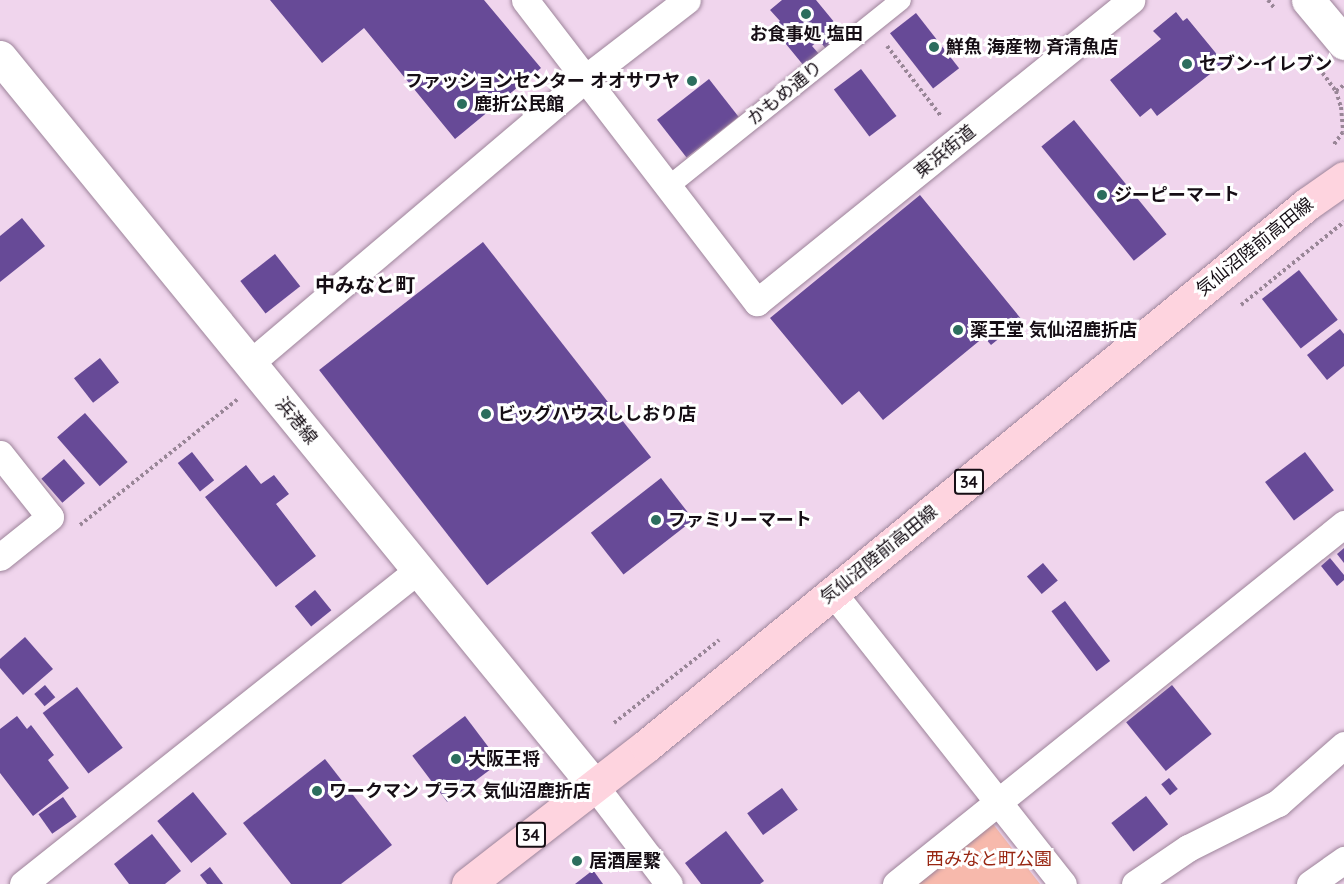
<!DOCTYPE html>
<html>
<head>
<meta charset="utf-8">
<style>
	body { margin:0 }
	#map { position:relative; width:1344px; height:884px; overflow:hidden; background:#f0d5ed; font-family:Quicksand,"Noto Sans JP",sans-serif }
	div>[style] { position:absolute }
	.green>* { inset:0; background:#f7b9ac }
	.building>* { inset:0; background:#674a97; transform-origin:0 0 }
	.path>* { height:4px; margin-top:-2px; transform-origin:0; background:repeating-linear-gradient(90deg,#998697 0 3px,transparent 0 6px) }
	.roads { filter:drop-shadow(0 0 2px #9d849a) drop-shadow(0 0 2px #9d849a) }
	.pedestrian>* { height:20px; margin:-10px; padding:0 10px; transform-origin:10px; border-radius:10px; background:#fff }
	.minor>* { height:27px; margin:-13.5px; padding:0 13.5px; transform-origin:13.5px; border-radius:13.5px; background:#fff }
	.tertiary>* { height:33px; margin:-16.5px; padding:0 16.5px; transform-origin:16.5px; border-radius:16.5px; background:#fff }
	.primary>* { height:33px; margin:-16.5px; padding:0 16.5px; transform-origin:16.5px; border-radius:16.5px; background:#fed4df }
	.dots>* { width:16px; height:16px; translate:-50% -50%; box-sizing:border-box; border:3px solid #fff; border-radius:50% }
	span { translate:-50% -50%; white-space:nowrap; text-align:center; line-height:1.15; -webkit-text-stroke:6px #fff; paint-order:stroke }
	.shield-label span { padding:2px 4px; background:#fff; border:2px solid; border-radius:4px; -webkit-text-stroke-width:0 }
	.shield-label { font-size:16px; color:#160e15; font-weight:700 }
	.poi-label { font-size:18px; color:#160e15; font-weight:700 }
	.left { translate:0 -50%; text-align:left }
	.right { translate:-100% -50%; text-align:right }
	.street-label { font-size:18px; color:#160e15 }
	.park-label { font-size:18px; color:#982612 }
	.neighbourhood-label { font-size:20px; color:#160e15; font-weight:700 }
</style>
</head>
<body>
<div id="map">
	<div class="green">
		<i style="clip-path:polygon(993px 824px,1040px 884px,917px 884px)"></i>
	</div>
	<div class="building">
		<i style="clip-path:polygon(270px 0,484px 0,541px 68px,455px 139px,364px 28px,322px 63px)"></i>
		<i style="clip-path:polygon(782px 0,816px 0,844px 34px,826px 49px,819px 40px,812px 46px,819px 54px,804px 66px,772px 27px,780px 21px,770px 10px)"></i>
		<i style="clip-path:polygon(1176px 12px,1183px 21px,1187px 18px,1224px 63px,1157px 116px,1151px 108px,1140px 117px,1110px 80px,1161px 39px,1153px 31px)"></i>
		<i style="left:916px;top:13px;width:70px;height:33px;rotate:52deg"></i>
		<i style="left:861px;top:69px;width:59px;height:34px;rotate:53deg"></i>
		<i style="left:709px;top:79px;width:48px;height:66px;rotate:52deg"></i>
		<i style="left:1074px;top:120px;width:147px;height:42px;rotate:51deg"></i>
		<i style="clip-path:polygon(920px 195px,1022px 320px,991px 345px,984px 337px,883px 420px,859px 391px,842px 405px,770px 318px)"></i>
		<i style="clip-path:polygon(22px 218px,45px 246px,0 282px,0 236px)"></i>
		<i style="left:483px;top:242px;width:273px;height:208px;rotate:52deg"></i>
		<i style="left:275px;top:254px;width:41px;height:44px;rotate:52deg"></i>
		<i style="left:1299px;top:270px;width:63px;height:47px;rotate:52deg"></i>
		<i style="clip-path:polygon(1340px 329px,1344px 334px,1344px 366px,1327px 380px,1307px 355px)"></i>
		<i style="left:100px;top:358px;width:31px;height:33px;rotate:52deg"></i>
		<i style="left:85px;top:413px;width:65px;height:37px;rotate:49deg"></i>
		<i style="left:192px;top:452px;width:36px;height:18px;rotate:52deg"></i>
		<i style="left:1305px;top:452px;width:48px;height:50px;rotate:53deg"></i>
		<i style="left:64px;top:459px;width:32px;height:30px;rotate:49deg"></i>
		<i style="clip-path:polygon(246px 465px,261px 484px,274px 475px,289px 494px,276px 504px,316px 556px,276px 587px,205px 497px)"></i>
		<i style="left:661px;top:478px;width:53px;height:89px;rotate:52deg"></i>
		<i style="clip-path:polygon(1344px 548px,1344px 563px,1337px 554px)"></i>
		<i style="clip-path:polygon(1330px 558px,1344px 575px,1344px 580px,1337px 586px,1321px 566px)"></i>
		<i style="left:1043px;top:563px;width:23px;height:21px;rotate:50deg"></i>
		<i style="left:315px;top:590px;width:26px;height:26px;rotate:51deg"></i>
		<i style="left:1065px;top:601px;width:75px;height:17px;rotate:53deg"></i>
		<i style="clip-path:polygon(25px 637px,53px 669px,23px 695px,0 668px,0 659px)"></i>
		<i style="left:45px;top:685px;width:16px;height:14px;rotate:50deg"></i>
		<i style="left:1172px;top:685px;width:63px;height:59px;rotate:51deg"></i>
		<i style="left:77px;top:687px;width:76px;height:43px;rotate:53deg"></i>
		<i style="clip-path:polygon(17px 716px,27px 729px,31px 725px,54px 755px,48px 760px,69px 788px,33px 816px,0 773px,0 729px)"></i>
		<i style="left:465px;top:716px;width:58px;height:66px;rotate:53deg"></i>
		<i style="clip-path:polygon(325px 759px,392px 845px,341px 884px,291px 884px,243px 823px)"></i>
		<i style="left:1169px;top:778px;width:14px;height:10px;rotate:51deg"></i>
		<i style="left:782px;top:788px;width:27px;height:43px;rotate:54deg"></i>
		<i style="left:193px;top:792px;width:54px;height:46px;rotate:51deg"></i>
		<i style="left:1146px;top:796px;width:36px;height:44px;rotate:52deg"></i>
		<i style="left:63px;top:797px;width:24px;height:30px;rotate:55deg"></i>
		<i style="clip-path:polygon(726px 831px,764px 881px,760px 884px,701px 884px,685px 863px)"></i>
		<i style="clip-path:polygon(152px 834px,181px 871px,165px 884px,129px 884px,114px 864px)"></i>
		<i style="clip-path:polygon(210px 867px,223px 884px,207px 884px,200px 875px)"></i>
		<i style="clip-path:polygon(593px 870px,603px 884px,575px 884px)"></i>
	</div>
	<div class="path">
		<i style="left:1268px;top:0;width:11px;rotate:52deg"></i>
		<i style="left:887px;top:46px;width:88px;rotate:52.4deg"></i>
		<i style="left:1319px;top:68px;width:29px;rotate:54deg"></i>
		<i style="left:1336px;top:91px;width:17px;rotate:73deg"></i>
		<i style="left:1341px;top:107px;width:25px;rotate:85deg"></i>
		<i style="left:1343px;top:132px;width:17px;rotate:126deg"></i>
		<i style="left:1336px;top:91px;width:10px;rotate:-37deg"></i>
		<i style="left:1241px;top:305px;width:132px;rotate:-38.9deg"></i>
		<i style="left:80px;top:525px;width:202px;rotate:-38.6deg"></i>
		<i style="left:614px;top:723px;width:134px;rotate:-38.3deg"></i>
	</div>
	<div class="roads">
		<div class="pedestrian">
			<i style="left:669px;top:186px;width:297px;rotate:-38.7deg"></i>
		</div>
		<div class="minor">
			<i style="left:525px;top:0;width:381px;rotate:52.5deg"></i>
			<i style="left:757px;top:302px;width:481px;rotate:-38.9deg"></i>
			<i style="left:249px;top:364px;width:443px;rotate:-40.3deg"></i>
			<i style="left:587px;top:77px;width:126px;rotate:-37.6deg"></i>
			<i style="left:0;top:454px;width:80px;rotate:51.6deg"></i>
			<i style="left:50px;top:517px;width:64px;rotate:141.3deg"></i>
			<i style="left:833px;top:593px;width:371px;rotate:51.7deg"></i>
			<i style="left:594px;top:785px;width:124px;rotate:52.9deg"></i>
			<i style="left:23px;top:884px;width:505px;rotate:-38.48deg"></i>
			<i style="left:896px;top:884px;width:575px;rotate:-38.78deg"></i>
			<i style="left:1135px;top:884px;width:64px;rotate:-34.2deg"></i>
			<i style="left:1188px;top:848px;width:101px;rotate:-26.6deg"></i>
			<i style="left:1278px;top:803px;width:88px;rotate:-41.3deg"></i>
			<i style="left:1310px;top:884px;width:42px;rotate:-35.2deg"></i>
		</div>
		<div class="tertiary">
			<i style="left:1308px;top:0;width:56px;rotate:50.1deg"></i>
			<i style="left:0;top:57px;width:940px;rotate:50.79deg"></i>
		</div>
		<div class="primary">
			<i style="left:468px;top:884px;width:225px;rotate:-37.8deg"></i>
			<i style="left:646px;top:746px;width:855px;rotate:-39.35deg"></i>
			<i style="left:1307px;top:204px;width:45px;rotate:-35.1deg"></i>
		</div>
	</div>
	<div class="dots">
		<i style="left:806px;top:14px;background:#2c6e5e"></i>
		<i style="left:934px;top:47px;background:#2c6e5e"></i>
		<i style="left:1187px;top:64px;background:#2c6e5e"></i>
		<i style="left:692px;top:81px;background:#2c6e5e"></i>
		<i style="left:462px;top:104px;background:#2c6e5e"></i>
		<i style="left:1102px;top:195px;background:#2c6e5e"></i>
		<i style="left:958px;top:330px;background:#2c6e5e"></i>
		<i style="left:486px;top:414px;background:#2c6e5e"></i>
		<i style="left:656px;top:520px;background:#2c6e5e"></i>
		<i style="left:456px;top:759px;background:#2c6e5e"></i>
		<i style="left:317px;top:791px;background:#2c6e5e"></i>
		<i style="left:577px;top:861px;background:#2c6e5e"></i>
	</div>
	<div class="shield-label">
		<span style="left:969px;top:482px">34</span>
		<span style="left:531px;top:835px">34</span>
	</div>
	<div class="poi-label">
		<span style="left:806px;top:34px">お食事処 塩田</span>
		<span class="left" style="left:946px;top:47px">鮮魚 海産物 斉清魚店</span>
		<span class="left" style="left:1199px;top:64px">セブン-イレブン</span>
		<span class="right" style="left:680px;top:81px">ファッションセンター オオサワヤ</span>
		<span class="left" style="left:474px;top:104px">鹿折公民館</span>
		<span class="left" style="left:1114px;top:195px">ジーピーマート</span>
		<span class="left" style="left:970px;top:330px">薬王堂 気仙沼鹿折店</span>
		<span class="left" style="left:498px;top:414px">ビッグハウスししおり店</span>
		<span class="left" style="left:668px;top:520px">ファミリーマート</span>
		<span class="left" style="left:468px;top:759px">大阪王将</span>
		<span class="left" style="left:329px;top:791px">ワークマン プラス 気仙沼鹿折店</span>
		<span class="left" style="left:589px;top:861px">居酒屋繋</span>
	</div>
	<div class="street-label">
		<span style="left:785px;top:93px;rotate:-39deg">かもめ通り</span>
		<span style="left:945px;top:152px;rotate:-39deg">東浜街道</span>
		<span style="left:1255px;top:247px;rotate:-39deg">気仙沼陸前高田線</span>
		<span style="left:296px;top:421px;rotate:51deg">浜港線</span>
		<span style="left:879px;top:555px;rotate:-39deg">気仙沼陸前高田線</span>
	</div>
	<div class="park-label">
		<span style="left:989px;top:859px">西みなと町公園</span>
	</div>
	<div class="neighbourhood-label">
		<span style="left:365px;top:284px">中みなと町</span>
	</div>
</div>
</body>
</html>
